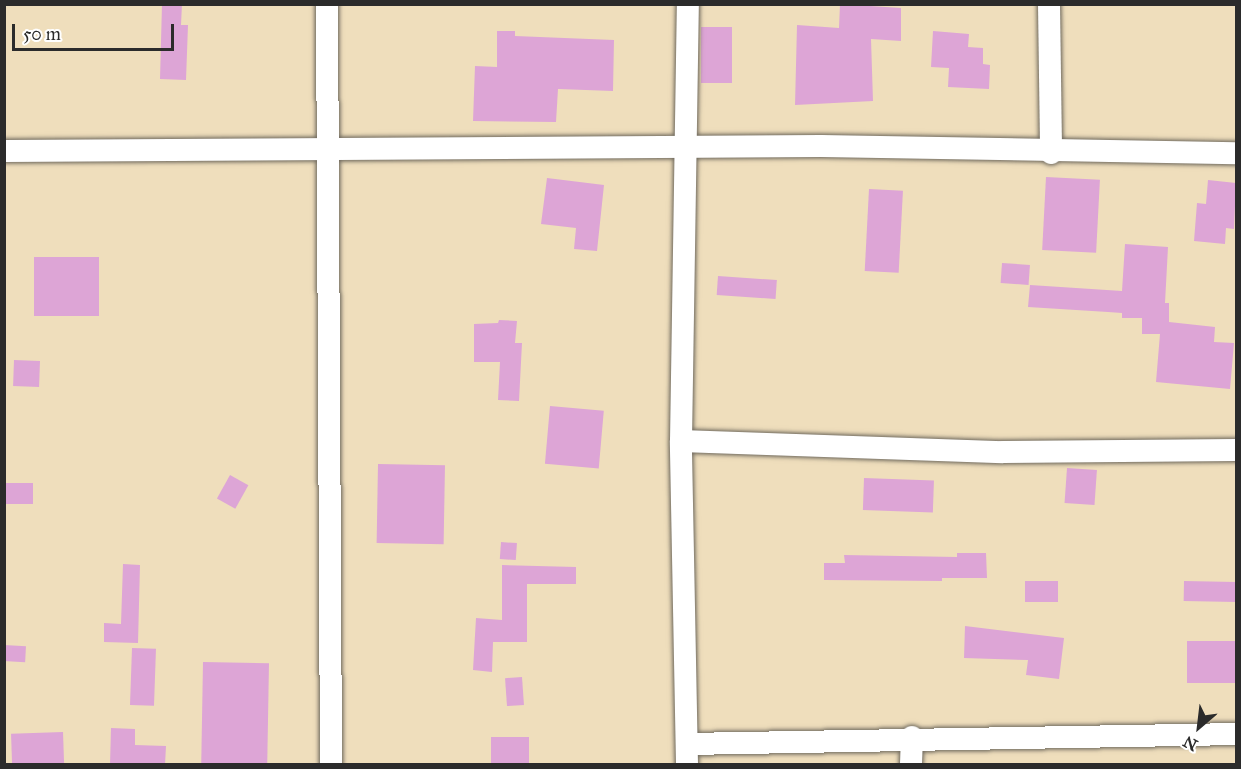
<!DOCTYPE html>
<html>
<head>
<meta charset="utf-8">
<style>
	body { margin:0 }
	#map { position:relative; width:1241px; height:769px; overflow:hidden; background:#efdebc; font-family:"IM FELL Great Primer",serif }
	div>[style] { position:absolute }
	.building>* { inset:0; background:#dda5d6; transform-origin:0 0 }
	.roads { filter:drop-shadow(0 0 2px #706a5e) drop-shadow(0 0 2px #706a5e) }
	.minor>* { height:22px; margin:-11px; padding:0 11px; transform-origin:11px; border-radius:11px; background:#fff }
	span { translate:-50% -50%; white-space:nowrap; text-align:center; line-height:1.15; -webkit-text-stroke:5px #fff; paint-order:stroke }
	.frame { position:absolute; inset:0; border:6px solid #2b2b2b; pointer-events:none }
	.north { position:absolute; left:1169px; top:697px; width:60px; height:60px; -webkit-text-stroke:4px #fff; paint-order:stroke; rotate:208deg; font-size:16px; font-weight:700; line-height:24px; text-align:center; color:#2b2b2b }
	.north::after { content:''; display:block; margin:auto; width:21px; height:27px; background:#2b2b2b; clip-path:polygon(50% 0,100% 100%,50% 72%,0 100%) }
	.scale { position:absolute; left:12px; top:24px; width:162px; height:27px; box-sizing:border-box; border:3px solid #2b2b2b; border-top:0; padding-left:8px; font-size:18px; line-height:21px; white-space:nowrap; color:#2b2b2b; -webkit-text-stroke:4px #fff; paint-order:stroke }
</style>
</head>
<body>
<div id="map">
	<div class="building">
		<i style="clip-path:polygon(162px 4px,182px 4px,181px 25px,188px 25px,186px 80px,160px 79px)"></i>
		<i style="clip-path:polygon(840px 4px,901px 8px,901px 41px,871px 39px,873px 101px,795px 105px,797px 25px,839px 28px)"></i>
		<i style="left:701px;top:27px;width:31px;height:56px"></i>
		<i style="clip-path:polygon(497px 31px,515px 31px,515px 36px,614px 40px,613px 91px,558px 89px,556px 122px,473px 121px,475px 66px,497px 67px)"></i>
		<i style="clip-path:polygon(933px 31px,969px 34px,968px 47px,983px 48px,983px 64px,990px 65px,989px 89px,948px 87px,949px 68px,931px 67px)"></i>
		<i style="left:1046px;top:177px;width:54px;height:73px;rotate:3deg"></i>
		<i style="clip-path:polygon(547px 178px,604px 185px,597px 251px,574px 249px,576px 228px,541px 224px)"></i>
		<i style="clip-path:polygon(1208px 180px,1236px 183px,1234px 229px,1226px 228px,1225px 244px,1194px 241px,1197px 203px,1206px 204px)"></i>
		<i style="left:869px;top:189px;width:34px;height:82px;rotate:3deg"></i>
		<i style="clip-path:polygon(1125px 244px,1168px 247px,1165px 303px,1169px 303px,1169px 322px,1215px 327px,1214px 342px,1234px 343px,1230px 389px,1156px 382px,1160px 334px,1142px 334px,1142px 318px,1122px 318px,1122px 313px,1108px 312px,1028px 307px,1030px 285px,1122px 291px)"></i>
		<i style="left:34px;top:257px;width:65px;height:59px"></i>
		<i style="left:1002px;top:263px;width:28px;height:20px;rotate:4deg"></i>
		<i style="left:718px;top:276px;width:59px;height:19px;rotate:4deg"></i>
		<i style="clip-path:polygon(499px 320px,517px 321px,515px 343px,522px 343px,519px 401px,498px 400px,500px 362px,474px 362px,474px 324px,498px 323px)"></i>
		<i style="left:14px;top:360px;width:26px;height:26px;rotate:2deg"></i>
		<i style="left:550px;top:406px;width:54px;height:58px;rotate:5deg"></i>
		<i style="left:378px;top:464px;width:67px;height:79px;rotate:1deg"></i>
		<i style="left:1067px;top:468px;width:30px;height:35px;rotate:4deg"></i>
		<i style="left:230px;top:475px;width:21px;height:27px;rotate:29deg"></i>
		<i style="left:864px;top:478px;width:70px;height:32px;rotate:2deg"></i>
		<i style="left:4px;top:483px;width:29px;height:21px"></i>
		<i style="left:501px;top:542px;width:16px;height:17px;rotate:4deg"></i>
		<i style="clip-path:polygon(957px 553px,986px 553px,987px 578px,942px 578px,942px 581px,824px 580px,824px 563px,845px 563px,844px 555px,957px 557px)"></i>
		<i style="clip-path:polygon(123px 564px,140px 565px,138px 643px,104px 642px,104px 623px,121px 624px)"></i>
		<i style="clip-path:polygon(502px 565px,576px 567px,576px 584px,527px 584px,527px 642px,493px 642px,492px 672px,473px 670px,476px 618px,502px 620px)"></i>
		<i style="left:1025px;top:581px;width:33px;height:21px"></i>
		<i style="left:1184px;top:581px;width:52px;height:20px;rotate:1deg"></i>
		<i style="clip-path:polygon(965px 626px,1064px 638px,1059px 679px,1026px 675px,1028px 660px,964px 658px)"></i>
		<i style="left:1236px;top:641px;width:42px;height:49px;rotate:90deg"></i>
		<i style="left:4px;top:645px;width:22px;height:16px;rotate:3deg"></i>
		<i style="left:132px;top:648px;width:24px;height:57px;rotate:2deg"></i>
		<i style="left:203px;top:662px;width:66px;height:103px;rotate:1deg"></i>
		<i style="left:522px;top:677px;width:28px;height:17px;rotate:86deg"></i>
		<i style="clip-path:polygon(111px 728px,135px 729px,135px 745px,166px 746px,165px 765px,110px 765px)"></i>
		<i style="left:63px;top:732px;width:33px;height:52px;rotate:88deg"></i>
		<i style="left:491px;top:737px;width:38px;height:27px"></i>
	</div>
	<div class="roads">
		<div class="minor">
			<i style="left:327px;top:4px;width:760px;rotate:89.7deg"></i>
			<i style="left:1049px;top:4px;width:149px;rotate:89.2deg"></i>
			<i style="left:4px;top:151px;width:817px;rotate:-0.35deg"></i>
			<i style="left:821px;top:146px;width:415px;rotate:1deg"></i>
			<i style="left:681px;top:441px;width:322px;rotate:2deg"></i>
			<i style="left:1003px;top:452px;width:233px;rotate:-0.5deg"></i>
			<i style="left:687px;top:744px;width:549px;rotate:-1.04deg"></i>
			<i style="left:687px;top:764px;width:323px;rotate:-91.1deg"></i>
			<i style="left:681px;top:441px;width:437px;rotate:-89.1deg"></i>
			<i style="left:911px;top:764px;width:27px;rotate:-88deg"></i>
		</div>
	</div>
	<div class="frame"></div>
	<div class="north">N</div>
	<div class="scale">50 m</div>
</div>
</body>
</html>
